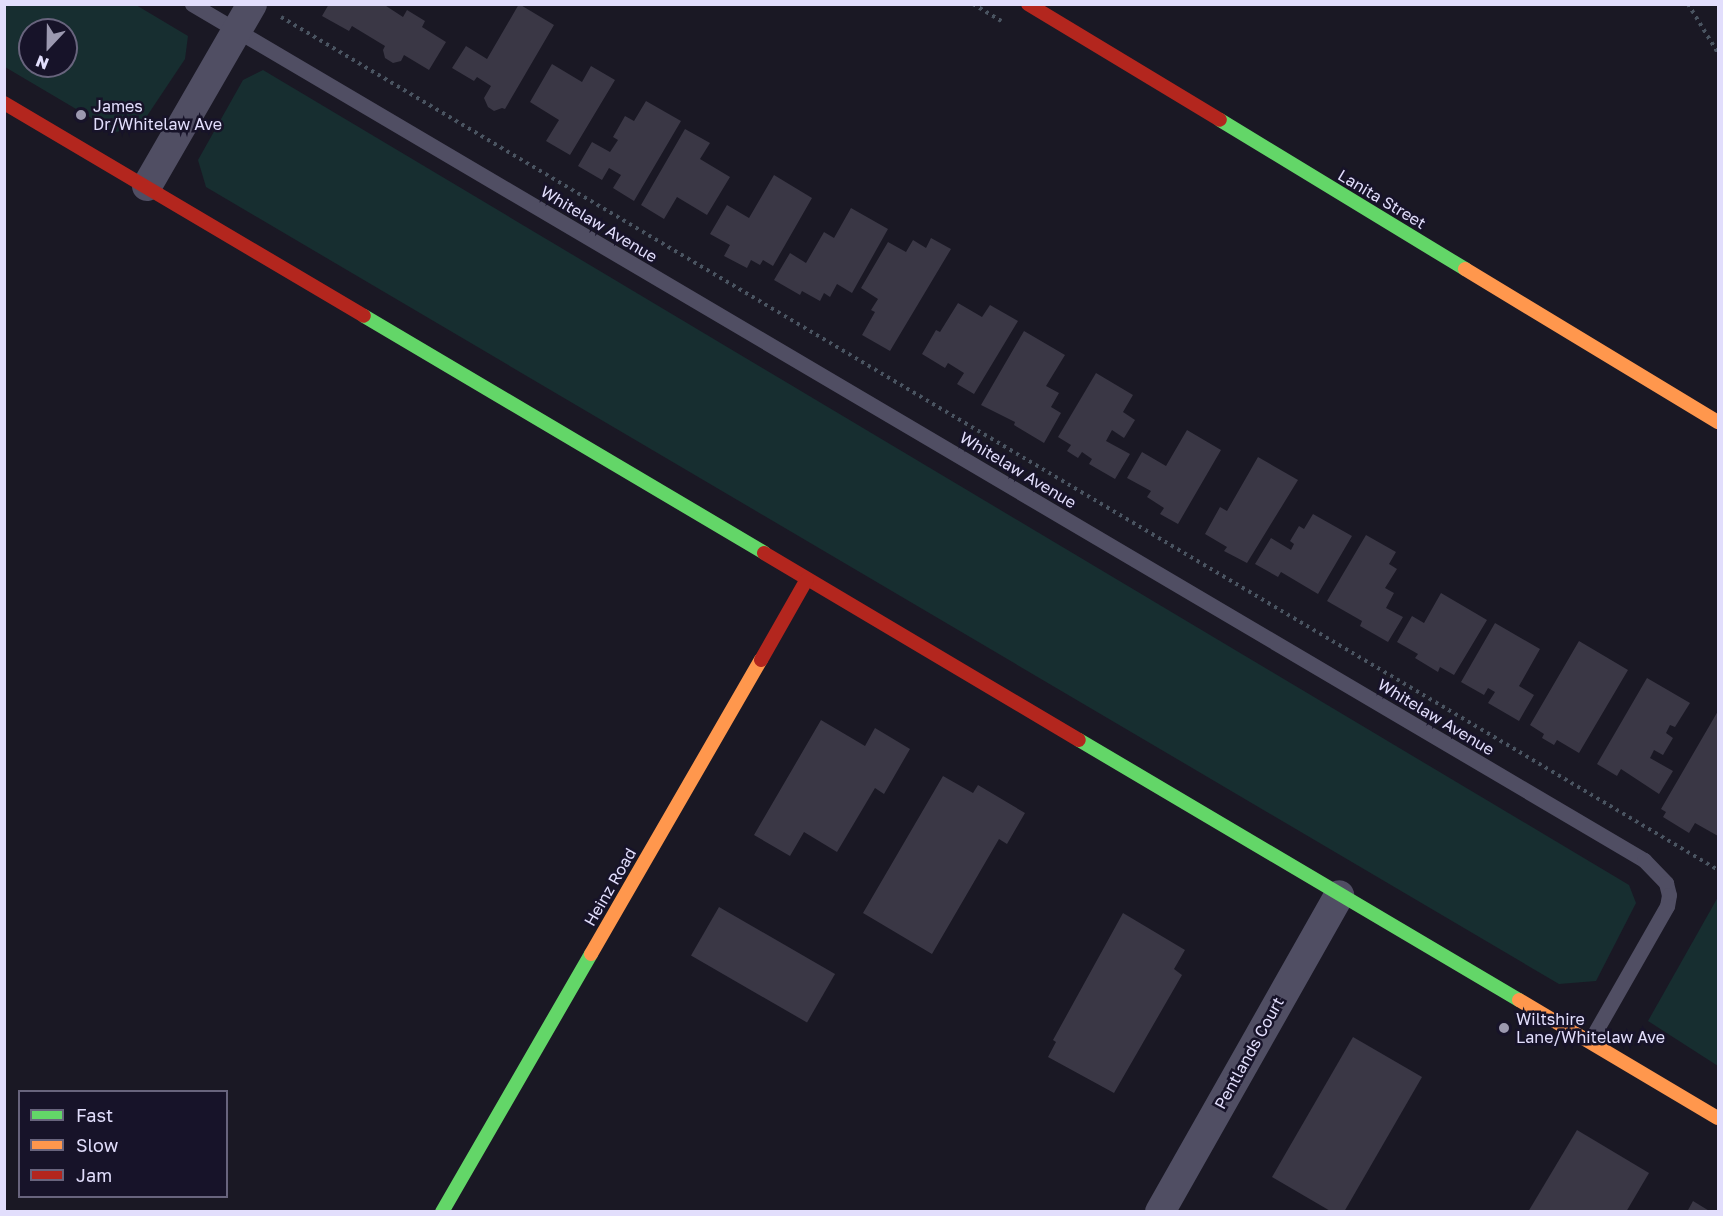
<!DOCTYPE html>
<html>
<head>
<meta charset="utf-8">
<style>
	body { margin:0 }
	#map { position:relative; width:1723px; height:1216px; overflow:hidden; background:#1a1824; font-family:"Golos Text",sans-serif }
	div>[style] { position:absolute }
	.green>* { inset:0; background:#172e30 }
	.building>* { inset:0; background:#3a3745; transform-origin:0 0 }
	.path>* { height:4px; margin-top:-2px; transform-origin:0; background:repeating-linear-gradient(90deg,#4a5461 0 3px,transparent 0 7.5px) }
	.lane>* { height:15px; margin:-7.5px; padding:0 7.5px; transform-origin:7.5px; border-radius:7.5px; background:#504e63 }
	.street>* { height:30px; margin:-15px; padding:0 15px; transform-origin:15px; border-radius:15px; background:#504e63 }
	.fast>* { height:14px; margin:-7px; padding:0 7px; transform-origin:7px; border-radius:7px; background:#63d668 }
	.slow>* { height:14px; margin:-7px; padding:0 7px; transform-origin:7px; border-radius:7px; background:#ff974d }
	.jam>* { height:14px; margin:-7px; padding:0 7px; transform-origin:7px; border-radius:7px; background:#b3261e }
	.dots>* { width:16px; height:16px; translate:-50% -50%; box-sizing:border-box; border:3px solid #171329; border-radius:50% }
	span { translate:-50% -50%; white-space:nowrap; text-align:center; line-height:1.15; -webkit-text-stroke:5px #171329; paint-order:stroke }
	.poi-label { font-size:16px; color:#e2defc }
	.left { translate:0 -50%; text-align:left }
	.street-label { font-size:16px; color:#e2defc }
	.frame { position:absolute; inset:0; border:6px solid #e2defc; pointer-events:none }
	.legend { position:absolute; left:18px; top:1090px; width:210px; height:108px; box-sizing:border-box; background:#171329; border:2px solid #68647d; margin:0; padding:8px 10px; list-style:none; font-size:18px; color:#e2defc }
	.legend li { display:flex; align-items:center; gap:12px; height:30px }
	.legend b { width:30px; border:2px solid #68647d }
	.north { position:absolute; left:18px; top:18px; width:60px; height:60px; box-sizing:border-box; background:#171329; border:2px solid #68647d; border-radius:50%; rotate:202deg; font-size:16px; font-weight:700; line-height:24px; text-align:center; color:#e2defc }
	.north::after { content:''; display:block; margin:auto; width:21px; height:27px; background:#9c99b0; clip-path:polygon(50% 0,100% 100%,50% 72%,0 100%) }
</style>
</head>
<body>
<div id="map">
	<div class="green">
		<i style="clip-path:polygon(evenodd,5px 4px,136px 5px,188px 36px,185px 59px,139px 128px,115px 132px,5px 67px,5px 4px,30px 30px,66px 30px,66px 66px,30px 66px,30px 30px)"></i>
		<i style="clip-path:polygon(263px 70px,1629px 885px,1636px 903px,1596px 981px,1559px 984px,206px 187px,198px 160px,243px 80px)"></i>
		<i style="clip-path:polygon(1718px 897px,1718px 1066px,1648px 1021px)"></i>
	</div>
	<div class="building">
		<i style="clip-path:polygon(329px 4px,383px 4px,403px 17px,407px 10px,425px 21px,422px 27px,446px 42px,429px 70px,404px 55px,401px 61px,393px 63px,385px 58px,383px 50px,385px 46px,352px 26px,349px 31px,322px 16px)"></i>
		<i style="clip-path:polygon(519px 4px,554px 25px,505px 109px,502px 108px,494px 111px,488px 107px,484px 98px,491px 86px,477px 77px,474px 81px,452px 68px,466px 46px,487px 59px)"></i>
		<i style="clip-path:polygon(552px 64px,582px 82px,591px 66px,615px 80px,570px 155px,546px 141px,559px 120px,530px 102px)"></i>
		<i style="clip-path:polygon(646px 101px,681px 121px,634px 201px,613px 188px,621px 175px,609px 168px,602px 180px,578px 166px,592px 142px,610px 152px,618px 140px,613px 137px,625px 116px,634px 121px)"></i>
		<i style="clip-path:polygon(685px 129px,710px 143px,700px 159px,730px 177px,707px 215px,677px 197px,664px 219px,641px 205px)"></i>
		<i style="clip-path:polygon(774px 175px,812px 198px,773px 266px,763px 260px,760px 265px,751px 260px,747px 268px,724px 256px,730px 245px,710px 234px,727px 205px,749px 218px)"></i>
		<i style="clip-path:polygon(851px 208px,888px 229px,852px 293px,837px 284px,830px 297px,824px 293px,820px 301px,802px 291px,800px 295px,774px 280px,790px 253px,806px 263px,824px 232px,834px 238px)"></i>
		<i style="clip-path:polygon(931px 238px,951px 249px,890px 351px,862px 335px,875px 312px,871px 310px,878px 299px,861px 288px,888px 242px,906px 252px,913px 240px,926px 248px)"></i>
		<i style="clip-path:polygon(958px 303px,982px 317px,990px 305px,1018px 321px,974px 394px,957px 384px,964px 373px,948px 363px,945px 368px,922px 354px,936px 330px,940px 332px)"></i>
		<i style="clip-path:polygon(1024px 331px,1065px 355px,1046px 386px,1059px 393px,1051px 407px,1061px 413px,1044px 443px,1014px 425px,1015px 422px,981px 405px)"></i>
		<i style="clip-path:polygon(1096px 373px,1133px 395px,1123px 412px,1135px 420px,1124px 438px,1112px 430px,1106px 441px,1130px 454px,1115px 479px,1089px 464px,1092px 459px,1082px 452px,1078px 458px,1067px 451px,1071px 445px,1058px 437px)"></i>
		<i style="clip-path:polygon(1187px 430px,1221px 450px,1178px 524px,1160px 514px,1164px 508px,1147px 497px,1151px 491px,1127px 478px,1142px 452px,1166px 466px)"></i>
		<i style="clip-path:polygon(1258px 457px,1298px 480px,1247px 563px,1224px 551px,1227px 547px,1205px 534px,1220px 507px,1227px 511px)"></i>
		<i style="clip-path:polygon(1313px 514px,1352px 536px,1318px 594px,1281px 572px,1278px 577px,1255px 564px,1271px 538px,1291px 550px,1294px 544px,1290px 541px,1299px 526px,1304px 529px)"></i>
		<i style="clip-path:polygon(1366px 535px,1396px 552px,1389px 564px,1397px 569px,1385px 588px,1394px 593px,1386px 608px,1403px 617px,1388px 642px,1360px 626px,1362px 621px,1327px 601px)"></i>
		<i style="clip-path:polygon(1441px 593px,1487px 620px,1454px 675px,1440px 667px,1438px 672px,1415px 658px,1418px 654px,1397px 642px,1412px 616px,1424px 623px)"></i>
		<i style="clip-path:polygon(1495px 623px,1540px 649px,1519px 686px,1534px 695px,1519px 721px,1488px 703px,1495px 692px,1488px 688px,1484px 695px,1461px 682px)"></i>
		<i style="clip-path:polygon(1579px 641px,1628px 670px,1579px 753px,1557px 740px,1554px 745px,1542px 738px,1544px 734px,1530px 725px)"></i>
		<i style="clip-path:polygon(1647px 678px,1690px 703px,1675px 727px,1670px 725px,1666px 733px,1673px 738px,1663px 755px,1654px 750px,1650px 758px,1673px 771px,1659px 794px,1621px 769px,1617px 776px,1597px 764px)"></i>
		<i style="clip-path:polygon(1718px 711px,1718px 836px,1695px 823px,1689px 833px,1663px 817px,1666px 812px,1661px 809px)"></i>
		<i style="clip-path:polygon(821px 720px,865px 746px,875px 728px,910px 749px,884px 794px,875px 788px,837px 852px,804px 832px,790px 856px,754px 835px)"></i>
		<i style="clip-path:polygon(943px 776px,973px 793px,978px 785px,1025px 813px,1007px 844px,999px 839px,932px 954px,863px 913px)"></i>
		<i style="left:719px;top:907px;width:134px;height:56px;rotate:30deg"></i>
		<i style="clip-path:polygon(1123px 913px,1185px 950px,1174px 969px,1182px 975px,1114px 1093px,1048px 1057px,1056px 1042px,1053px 1040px)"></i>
		<i style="clip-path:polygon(1353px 1037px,1422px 1077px,1344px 1212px,1332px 1212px,1272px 1177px)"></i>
		<i style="clip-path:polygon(1577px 1130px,1649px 1173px,1626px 1212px,1528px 1212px)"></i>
		<i style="clip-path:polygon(1693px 1201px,1711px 1212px,1687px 1212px)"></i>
	</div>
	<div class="path">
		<i style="left:973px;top:4px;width:33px;rotate:31deg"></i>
		<i style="left:1688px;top:4px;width:57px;rotate:58.5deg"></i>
		<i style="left:281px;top:17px;width:1671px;rotate:30.69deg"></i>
	</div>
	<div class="lane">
		<i style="left:192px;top:4px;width:1686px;rotate:30.52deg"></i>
		<i style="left:1644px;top:860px;width:32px;rotate:46deg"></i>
		<i style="left:1666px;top:883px;width:12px;rotate:76deg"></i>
		<i style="left:1669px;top:895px;width:11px;rotate:100deg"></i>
		<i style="left:1667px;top:906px;width:155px;rotate:119.7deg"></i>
	</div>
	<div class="street">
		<i style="left:147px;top:186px;width:210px;rotate:-60deg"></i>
		<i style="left:1160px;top:1212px;width:364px;rotate:-60.5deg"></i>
	</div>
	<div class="fast">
		<i style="left:1220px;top:120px;width:287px;rotate:31.3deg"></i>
		<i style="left:364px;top:316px;width:465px;rotate:30.6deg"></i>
		<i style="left:1079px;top:740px;width:511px;rotate:30.58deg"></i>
		<i style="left:442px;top:1212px;width:298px;rotate:-60deg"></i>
	</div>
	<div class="slow">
		<i style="left:1465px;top:269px;width:296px;rotate:31.2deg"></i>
		<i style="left:591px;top:954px;width:340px;rotate:-60deg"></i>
		<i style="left:1519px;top:1000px;width:231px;rotate:30.7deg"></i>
	</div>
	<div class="jam">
		<i style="left:1028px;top:4px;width:224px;rotate:31.1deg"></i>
		<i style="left:4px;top:103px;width:418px;rotate:30.6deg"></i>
		<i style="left:764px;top:553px;width:366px;rotate:30.7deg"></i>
		<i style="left:761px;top:660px;width:93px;rotate:-60.4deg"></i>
	</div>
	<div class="dots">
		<i style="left:81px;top:115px;background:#9c99b0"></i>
		<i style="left:1504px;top:1028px;background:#9c99b0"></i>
	</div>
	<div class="poi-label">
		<span class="left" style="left:93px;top:115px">James<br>Dr/Whitelaw Ave</span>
		<span class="left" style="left:1516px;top:1028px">Wiltshire<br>Lane/Whitelaw Ave</span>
	</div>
	<div class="street-label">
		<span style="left:1382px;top:199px;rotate:31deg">Lanita Street</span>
		<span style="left:599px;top:224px;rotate:31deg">Whitelaw Avenue</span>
		<span style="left:1018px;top:470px;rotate:31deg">Whitelaw Avenue</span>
		<span style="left:1436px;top:717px;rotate:31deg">Whitelaw Avenue</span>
		<span style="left:610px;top:887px;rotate:-60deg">Heinz Road</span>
		<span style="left:1249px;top:1053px;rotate:-61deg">Pentlands Court</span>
	</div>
	<div class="frame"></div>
	<ul class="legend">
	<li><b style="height:8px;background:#63d668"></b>Fast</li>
	<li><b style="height:8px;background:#ff974d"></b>Slow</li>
	<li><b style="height:8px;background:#b3261e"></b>Jam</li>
	</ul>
	<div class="north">N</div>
</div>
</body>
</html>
